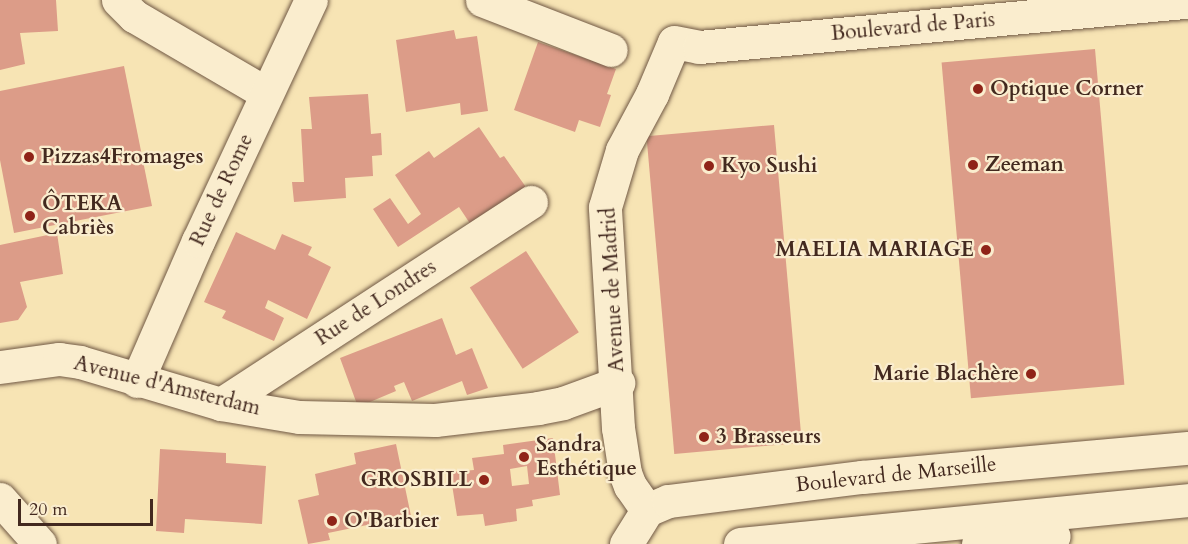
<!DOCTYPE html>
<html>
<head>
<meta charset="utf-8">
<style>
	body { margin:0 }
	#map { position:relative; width:1188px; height:544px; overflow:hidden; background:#f7e4b4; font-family:Cardo,serif }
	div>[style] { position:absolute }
	.building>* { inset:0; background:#dc9c88; transform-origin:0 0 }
	.roads { filter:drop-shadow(0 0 2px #705844) drop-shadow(0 0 2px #705844) }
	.minor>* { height:33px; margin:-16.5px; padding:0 16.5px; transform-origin:16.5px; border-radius:16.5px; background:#faedce }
	.dots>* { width:16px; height:16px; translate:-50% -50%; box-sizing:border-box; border:3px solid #faedce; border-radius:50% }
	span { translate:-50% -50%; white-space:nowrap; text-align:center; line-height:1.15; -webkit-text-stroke:4.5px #faedce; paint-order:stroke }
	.street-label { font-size:21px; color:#43291f }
	.poi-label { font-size:21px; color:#43291f; font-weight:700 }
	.left { translate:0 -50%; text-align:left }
	.right { translate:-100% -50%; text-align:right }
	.scale { position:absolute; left:18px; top:499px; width:135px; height:27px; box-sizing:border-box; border:3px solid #43291f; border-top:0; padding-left:8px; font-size:18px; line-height:21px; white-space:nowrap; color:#43291f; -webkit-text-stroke:4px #faedce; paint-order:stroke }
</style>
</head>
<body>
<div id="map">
	<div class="building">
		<i style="clip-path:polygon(0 0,56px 0,58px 31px,20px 33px,25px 64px,0 70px)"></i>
		<i style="clip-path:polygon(454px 30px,456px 39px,477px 36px,488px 111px,461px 115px,460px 103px,406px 112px,396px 40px)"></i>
		<i style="clip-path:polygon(538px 42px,616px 69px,607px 94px,611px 95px,600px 127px,579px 120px,575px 132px,514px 110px)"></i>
		<i style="left:1095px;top:49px;width:337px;height:154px;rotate:85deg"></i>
		<i style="clip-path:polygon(124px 66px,152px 206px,14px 233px,0 160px,0 91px)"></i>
		<i style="clip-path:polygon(368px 94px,371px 134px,381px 133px,382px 155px,372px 156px,373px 176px,345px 178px,346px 198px,294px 202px,292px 182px,304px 182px,301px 129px,312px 129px,309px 97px)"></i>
		<i style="left:774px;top:125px;width:319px;height:128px;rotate:85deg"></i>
		<i style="clip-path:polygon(479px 127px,500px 158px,504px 156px,528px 190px,473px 228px,459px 207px,398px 247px,373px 209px,390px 198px,408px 224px,421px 214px,395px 175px,429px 151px,434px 158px)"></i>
		<i style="clip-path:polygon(236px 232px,275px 250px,282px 234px,312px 247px,308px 255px,331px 267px,307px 319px,268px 300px,265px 308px,284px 318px,274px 341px,222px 318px,226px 311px,204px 302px)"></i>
		<i style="clip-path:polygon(57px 233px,63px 274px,20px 282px,27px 307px,18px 320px,0 323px,0 245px)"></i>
		<i style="left:526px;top:251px;width:97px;height:67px;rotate:57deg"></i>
		<i style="clip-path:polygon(442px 318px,456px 355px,472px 348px,488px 388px,467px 395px,462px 381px,412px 401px,404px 382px,394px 386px,396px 391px,358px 407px,340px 358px)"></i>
		<i style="clip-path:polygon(evenodd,553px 438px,560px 495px,532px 500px,533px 506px,516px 509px,517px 521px,485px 526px,483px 514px,457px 516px,450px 472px,474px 470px,472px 458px,504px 454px,503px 445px,553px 438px,527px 466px,529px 484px,512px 486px,510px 469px,527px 466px)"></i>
		<i style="clip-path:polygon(396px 444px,411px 516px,328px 533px,330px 540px,308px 544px,298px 500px,319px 495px,315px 474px,356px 464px,354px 453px)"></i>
		<i style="clip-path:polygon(160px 449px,226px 453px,226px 463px,266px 466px,262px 524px,185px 519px,184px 533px,156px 531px)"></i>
	</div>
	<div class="roads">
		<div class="minor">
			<i style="left:118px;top:0;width:23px;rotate:45deg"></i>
			<i style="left:134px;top:16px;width:153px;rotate:30.3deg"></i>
			<i style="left:482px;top:0;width:138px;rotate:21.2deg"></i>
			<i style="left:0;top:367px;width:60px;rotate:-7.7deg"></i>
			<i style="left:59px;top:359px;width:21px;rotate:8deg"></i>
			<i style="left:80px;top:362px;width:147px;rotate:16.6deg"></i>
			<i style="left:221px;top:404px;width:79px;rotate:9.5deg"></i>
			<i style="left:299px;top:417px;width:136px;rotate:1.3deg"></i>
			<i style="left:435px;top:420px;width:104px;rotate:-6.6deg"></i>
			<i style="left:538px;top:408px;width:25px;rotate:-11deg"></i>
			<i style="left:563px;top:403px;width:59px;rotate:-20deg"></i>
			<i style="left:137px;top:381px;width:153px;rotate:-66.5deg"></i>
			<i style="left:198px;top:241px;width:266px;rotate:-64.9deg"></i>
			<i style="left:221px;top:404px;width:370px;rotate:-33.1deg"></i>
			<i style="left:0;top:499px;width:60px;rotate:48.4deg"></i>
			<i style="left:647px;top:510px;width:29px;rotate:-125deg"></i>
			<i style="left:630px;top:486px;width:14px;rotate:-111deg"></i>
			<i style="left:625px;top:473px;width:46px;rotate:-98.8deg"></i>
			<i style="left:618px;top:428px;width:221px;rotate:-93.4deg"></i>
			<i style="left:605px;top:207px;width:59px;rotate:-73.4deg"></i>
			<i style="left:622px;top:150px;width:64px;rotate:-61.8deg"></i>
			<i style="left:652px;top:94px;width:56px;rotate:-67.1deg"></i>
			<i style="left:674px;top:42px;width:25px;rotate:11deg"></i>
			<i style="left:699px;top:47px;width:491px;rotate:-5.3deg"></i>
			<i style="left:626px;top:544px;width:40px;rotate:-58deg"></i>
			<i style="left:647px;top:510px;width:23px;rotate:-23deg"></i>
			<i style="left:668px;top:501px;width:195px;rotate:-7.1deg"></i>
			<i style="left:862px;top:477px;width:327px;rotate:-5.1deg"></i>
			<i style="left:740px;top:544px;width:450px;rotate:-5.6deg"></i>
			<i style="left:978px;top:544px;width:76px;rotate:-6deg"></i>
		</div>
	</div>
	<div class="dots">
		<i style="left:978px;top:89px;background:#8f2418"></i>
		<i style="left:29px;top:157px;background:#8f2418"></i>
		<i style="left:973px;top:165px;background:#8f2418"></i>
		<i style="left:709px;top:166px;background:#8f2418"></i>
		<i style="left:30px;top:216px;background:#8f2418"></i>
		<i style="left:986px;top:250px;background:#8f2418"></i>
		<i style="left:1031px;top:374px;background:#8f2418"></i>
		<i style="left:704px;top:437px;background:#8f2418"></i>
		<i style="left:524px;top:457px;background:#8f2418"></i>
		<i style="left:484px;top:480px;background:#8f2418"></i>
		<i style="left:332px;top:521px;background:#8f2418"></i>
	</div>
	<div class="street-label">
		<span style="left:913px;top:27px;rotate:-5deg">Boulevard de Paris</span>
		<span style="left:222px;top:190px;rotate:-65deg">Rue de Rome</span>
		<span style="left:613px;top:290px;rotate:-93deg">Avenue de Madrid</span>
		<span style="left:376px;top:303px;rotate:-33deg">Rue de Londres</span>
		<span style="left:167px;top:386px;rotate:14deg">Avenue d'Amsterdam</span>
		<span style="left:896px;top:475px;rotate:-6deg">Boulevard de Marseille</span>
	</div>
	<div class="poi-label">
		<span class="left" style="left:990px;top:89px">Optique Corner</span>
		<span class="left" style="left:41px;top:157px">Pizzas4Fromages</span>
		<span class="left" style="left:985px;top:165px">Zeeman</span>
		<span class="left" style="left:721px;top:166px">Kyo Sushi</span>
		<span class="left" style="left:42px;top:216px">ÔTEKA<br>Cabriès</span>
		<span class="right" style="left:974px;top:250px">MAELIA MARIAGE</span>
		<span class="right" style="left:1019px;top:374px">Marie Blachère</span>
		<span class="left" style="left:716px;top:437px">3 Brasseurs</span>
		<span class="left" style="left:536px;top:457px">Sandra<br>Esthétique</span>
		<span class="right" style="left:472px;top:480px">GROSBILL</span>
		<span class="left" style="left:344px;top:521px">O'Barbier</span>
	</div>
	<div class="scale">20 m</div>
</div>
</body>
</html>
